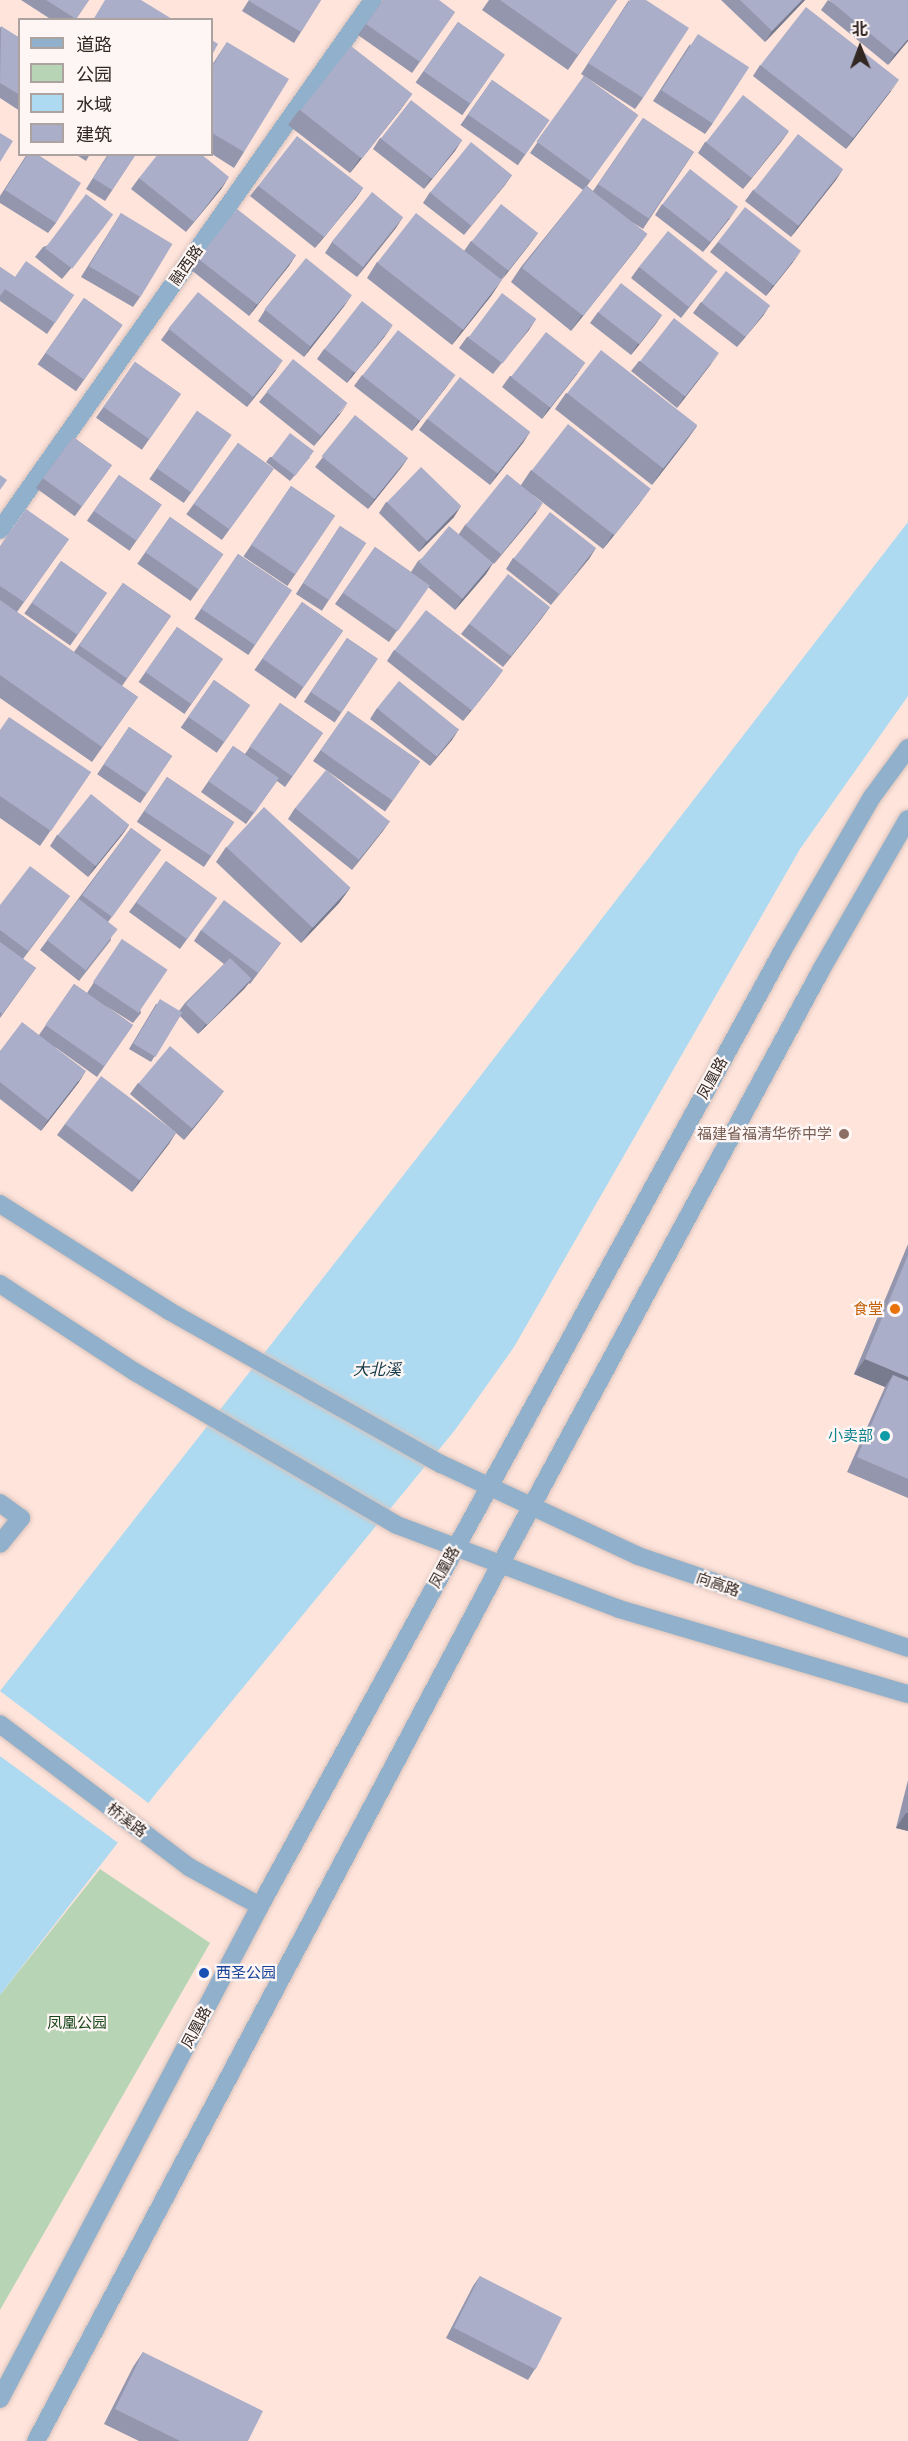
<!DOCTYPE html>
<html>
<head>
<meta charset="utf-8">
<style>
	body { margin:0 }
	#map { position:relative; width:908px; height:2441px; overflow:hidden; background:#fee4db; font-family:Arial,"Noto Sans SC",sans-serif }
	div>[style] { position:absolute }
	.green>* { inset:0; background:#b7d4b5 }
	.water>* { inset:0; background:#addaf0 }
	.pier>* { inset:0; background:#fee4db }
	.roads { filter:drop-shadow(0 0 2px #d9c2ba) drop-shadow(0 0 2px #d9c2ba) }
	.minor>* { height:18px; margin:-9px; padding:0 9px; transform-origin:9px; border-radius:9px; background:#90b0cb }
	.tertiary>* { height:18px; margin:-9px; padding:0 9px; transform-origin:9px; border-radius:9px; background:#90b0cb }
	.wall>* { inset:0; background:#9396ad; transform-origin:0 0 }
	.shaded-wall>* { inset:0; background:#787a8d }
	.building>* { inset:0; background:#abaec9; transform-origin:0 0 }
	.dots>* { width:16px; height:16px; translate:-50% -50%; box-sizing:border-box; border:3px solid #fdf6f4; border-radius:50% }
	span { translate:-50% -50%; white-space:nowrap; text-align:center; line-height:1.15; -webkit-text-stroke:4.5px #fdf6f4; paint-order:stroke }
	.street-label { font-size:15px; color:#322722 }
	.education-label { font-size:15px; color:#785e54 }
	.right { translate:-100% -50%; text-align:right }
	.food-label { font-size:15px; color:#c56008 }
	.culture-label { font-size:15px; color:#0d838f }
	.transit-label { font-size:15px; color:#164399 }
	.left { translate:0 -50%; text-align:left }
	.park-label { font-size:15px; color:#1a461a }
	.water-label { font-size:16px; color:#0f3646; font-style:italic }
	.legend { position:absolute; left:18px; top:18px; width:195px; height:138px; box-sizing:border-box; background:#fdf6f4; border:2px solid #aca3a0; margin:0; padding:8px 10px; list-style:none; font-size:18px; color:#322722 }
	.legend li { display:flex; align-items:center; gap:12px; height:30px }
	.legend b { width:30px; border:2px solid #aca3a0 }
	.north { position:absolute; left:830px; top:18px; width:60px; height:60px; -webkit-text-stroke:4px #fdf6f4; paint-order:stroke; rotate:359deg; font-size:16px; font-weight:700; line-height:24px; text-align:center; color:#322722 }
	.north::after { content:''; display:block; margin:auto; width:21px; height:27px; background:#322722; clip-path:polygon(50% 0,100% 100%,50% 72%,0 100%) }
</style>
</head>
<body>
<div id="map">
	<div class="green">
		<i style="clip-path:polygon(100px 1869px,210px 1943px,0 2310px,0 1995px)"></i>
	</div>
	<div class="water">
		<i style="clip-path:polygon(908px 522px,908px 696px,800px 849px,514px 1347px,455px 1430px,157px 1792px,0 1995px,0 1691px,434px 1136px)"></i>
	</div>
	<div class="pier">
		<i style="clip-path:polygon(0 1691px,151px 1805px,121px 1845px,0 1756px)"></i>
	</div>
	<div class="roads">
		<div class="minor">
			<i style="left:0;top:530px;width:648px;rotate:-54.86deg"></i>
			<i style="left:0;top:1503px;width:26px;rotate:36deg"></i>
			<i style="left:21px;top:1518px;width:33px;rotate:129deg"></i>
			<i style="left:0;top:1724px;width:237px;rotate:37.1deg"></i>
			<i style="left:189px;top:1867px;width:81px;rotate:28.8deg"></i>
		</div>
		<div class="tertiary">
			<i style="left:0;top:1204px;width:200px;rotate:32.3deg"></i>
			<i style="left:169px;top:1311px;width:312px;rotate:29.4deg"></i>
			<i style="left:441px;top:1464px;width:217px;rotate:25deg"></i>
			<i style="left:638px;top:1556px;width:285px;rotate:18.8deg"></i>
			<i style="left:0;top:1284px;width:161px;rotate:33.1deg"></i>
			<i style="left:135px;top:1372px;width:303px;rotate:30.3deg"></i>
			<i style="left:397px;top:1525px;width:237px;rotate:20.7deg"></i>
			<i style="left:619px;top:1609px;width:301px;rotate:16.4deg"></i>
			<i style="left:0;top:2399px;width:557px;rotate:-62.19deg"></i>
			<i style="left:260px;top:1906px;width:1092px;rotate:-61.32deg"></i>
			<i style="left:784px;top:948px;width:175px;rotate:-59.8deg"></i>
			<i style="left:872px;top:797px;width:61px;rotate:-53.7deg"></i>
			<i style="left:36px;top:2441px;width:991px;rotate:-62.09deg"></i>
			<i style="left:500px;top:1565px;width:676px;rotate:-61.65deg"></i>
			<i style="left:821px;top:970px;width:174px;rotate:-60.1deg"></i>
		</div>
	</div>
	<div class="wall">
		<i style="clip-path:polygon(21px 0,89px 0,76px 19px,52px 20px)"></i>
		<i style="clip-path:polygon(249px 0,321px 0,294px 43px,242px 11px)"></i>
		<i style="clip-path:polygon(383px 0,455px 12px,412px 73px,358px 35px)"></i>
		<i style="clip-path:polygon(489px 0,617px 0,568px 70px,482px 10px)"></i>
		<i style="clip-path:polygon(629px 0,643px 98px,635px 109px,581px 74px)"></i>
		<i style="clip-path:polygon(721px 0,805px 0,765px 42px)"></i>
		<i style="clip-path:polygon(828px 0,908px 41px,888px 65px,821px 10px)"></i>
		<i style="left:458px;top:22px;width:57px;height:74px;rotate:35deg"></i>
		<i style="clip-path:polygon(0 27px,20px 38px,20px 111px,0 98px)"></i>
		<i style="clip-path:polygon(227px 42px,244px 152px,234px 168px,212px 154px,212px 65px)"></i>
		<i style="clip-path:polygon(690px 44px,713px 123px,705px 134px,653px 101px)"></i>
		<i style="clip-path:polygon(760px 65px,891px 91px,846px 149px,753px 76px)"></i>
		<i style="clip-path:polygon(584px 76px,638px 115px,587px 186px,593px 191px,643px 118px,694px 152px,643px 229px,632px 222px,647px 234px,636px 249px,571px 331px,511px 282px,521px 267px,583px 190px,530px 153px)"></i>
		<i style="left:492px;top:80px;width:70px;height:55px;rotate:35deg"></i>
		<i style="clip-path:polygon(401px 109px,350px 173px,288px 125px,299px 110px)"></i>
		<i style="clip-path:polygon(789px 131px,743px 189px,698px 153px,705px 142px)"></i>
		<i style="clip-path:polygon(380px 138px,462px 140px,424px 189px,373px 149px)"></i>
		<i style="clip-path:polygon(27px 154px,56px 223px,48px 233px,0 203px,0 196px)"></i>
		<i style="clip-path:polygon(75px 154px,90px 154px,86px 161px)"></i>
		<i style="clip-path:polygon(108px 154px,136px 154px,105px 201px,86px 189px)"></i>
		<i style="clip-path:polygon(843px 169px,791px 237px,745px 201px,753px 190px)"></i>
		<i style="clip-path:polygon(512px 175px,464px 235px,423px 203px,430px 192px)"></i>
		<i style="clip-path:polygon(139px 178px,222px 188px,186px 232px,131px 189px)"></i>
		<i style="clip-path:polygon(258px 186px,363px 188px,356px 198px,315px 248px,250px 196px)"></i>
		<i style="clip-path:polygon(662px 204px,730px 218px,703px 252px,655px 215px)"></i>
		<i style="clip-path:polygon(121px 213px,140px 297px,133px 307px,81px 277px)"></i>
		<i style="clip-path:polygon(403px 217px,357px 277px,325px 253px,332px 242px)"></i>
		<i style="clip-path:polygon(105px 225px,62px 279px,35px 257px,43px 247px)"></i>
		<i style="clip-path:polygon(538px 233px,501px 280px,491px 296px,452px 345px,367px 278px,377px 262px,464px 251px,471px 241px)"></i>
		<i style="clip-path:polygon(718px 242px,793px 262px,766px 296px,710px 252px)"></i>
		<i style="clip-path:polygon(296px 255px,249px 316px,190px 269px,197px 258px)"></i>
		<i style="clip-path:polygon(0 267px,15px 277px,74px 295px,47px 334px,0 301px)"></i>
		<i style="clip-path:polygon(639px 267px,710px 281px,681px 318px,631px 278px)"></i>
		<i style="left:84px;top:298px;width:47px;height:81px;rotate:35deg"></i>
		<i style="clip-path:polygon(701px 302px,770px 305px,737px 347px,693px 313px)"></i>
		<i style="clip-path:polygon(345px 305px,304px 357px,258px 321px,265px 310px)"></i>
		<i style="clip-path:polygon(598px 312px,662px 315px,631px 355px,590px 323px)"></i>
		<i style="clip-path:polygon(536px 319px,493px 374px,459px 348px,467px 337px)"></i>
		<i style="clip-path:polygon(169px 329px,276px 370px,247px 407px,161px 340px)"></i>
		<i style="clip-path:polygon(385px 336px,347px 383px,317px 359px,324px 349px)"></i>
		<i style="clip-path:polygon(639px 361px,711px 364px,677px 408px,631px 371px)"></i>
		<i style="left:135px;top:362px;width:56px;height:68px;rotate:35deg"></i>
		<i style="clip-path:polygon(577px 374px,542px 419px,502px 387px,510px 376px)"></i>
		<i style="clip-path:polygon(362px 375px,447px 386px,412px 431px,354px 386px)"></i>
		<i style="clip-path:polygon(267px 392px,340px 414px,314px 446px,259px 402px)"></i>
		<i style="clip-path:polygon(566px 393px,697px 426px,686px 441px,652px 485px,555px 409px)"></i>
		<i style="left:197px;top:411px;width:42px;height:83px;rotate:35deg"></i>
		<i style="clip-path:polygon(427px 419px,530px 432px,490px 485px,419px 430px)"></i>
		<i style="left:73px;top:437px;width:48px;height:63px;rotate:36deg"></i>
		<i style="left:238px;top:443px;width:44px;height:88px;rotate:36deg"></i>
		<i style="clip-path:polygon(270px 457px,310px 457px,290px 481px,266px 462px)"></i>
		<i style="clip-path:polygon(323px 457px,408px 458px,368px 509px,315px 467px)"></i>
		<i style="clip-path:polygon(531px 470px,639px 504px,603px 549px,533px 495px,536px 513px,494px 564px,493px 563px,486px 574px,455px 610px,428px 587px,389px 642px,335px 604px,375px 547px,411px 572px,418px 561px,459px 534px,465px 525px,521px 485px)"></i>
		<i style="left:119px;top:475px;width:52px;height:56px;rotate:35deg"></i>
		<i style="left:291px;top:486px;width:53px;height:85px;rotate:34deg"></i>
		<i style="clip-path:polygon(386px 502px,454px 517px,419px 552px,379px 513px)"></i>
		<i style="left:170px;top:517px;width:65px;height:57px;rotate:35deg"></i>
		<i style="left:340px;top:526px;width:31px;height:81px;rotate:33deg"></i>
		<i style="clip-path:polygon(69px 539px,17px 612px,74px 652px,123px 583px,171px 616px,122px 686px,138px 697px,92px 762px,0 698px,0 546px)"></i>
		<i style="clip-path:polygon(596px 548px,551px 605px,506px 569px,513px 558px)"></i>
		<i style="left:238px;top:554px;width:65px;height:78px;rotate:34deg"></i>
		<i style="left:61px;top:561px;width:56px;height:64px;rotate:35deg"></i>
		<i style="left:302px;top:602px;width:50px;height:83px;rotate:35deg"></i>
		<i style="clip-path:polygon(550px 607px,503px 667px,461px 634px,469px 624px)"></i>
		<i style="left:177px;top:627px;width:56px;height:67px;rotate:35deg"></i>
		<i style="left:347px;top:638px;width:37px;height:77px;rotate:34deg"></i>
		<i style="clip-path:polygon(394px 650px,495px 681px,463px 721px,387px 661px)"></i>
		<i style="left:214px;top:680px;width:44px;height:58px;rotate:35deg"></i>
		<i style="clip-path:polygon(280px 703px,323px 733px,285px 787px,277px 781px,246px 824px,201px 792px,233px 746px,245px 754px)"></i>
		<i style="clip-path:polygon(377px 708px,459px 729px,430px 766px,370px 719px)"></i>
		<i style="left:348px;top:711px;width:88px;height:61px;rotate:35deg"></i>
		<i style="left:129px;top:727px;width:52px;height:57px;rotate:34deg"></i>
		<i style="clip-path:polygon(0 730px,91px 772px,40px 846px,0 818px)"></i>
		<i style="left:167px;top:777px;width:81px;height:54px;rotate:34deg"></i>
		<i style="clip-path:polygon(295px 808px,390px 821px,352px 870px,288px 819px)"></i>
		<i style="clip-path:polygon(129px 825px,122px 835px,88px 877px,50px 846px,57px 835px)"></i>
		<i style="clip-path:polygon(131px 828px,161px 850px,108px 922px,111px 940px,79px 981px,40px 950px)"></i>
		<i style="clip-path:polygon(226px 847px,350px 888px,339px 903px,301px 943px,216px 862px)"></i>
		<i style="left:166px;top:861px;width:63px;height:63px;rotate:36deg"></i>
		<i style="clip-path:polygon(70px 896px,23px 959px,36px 968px,0 1018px,0 905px)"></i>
		<i style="clip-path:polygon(201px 930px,281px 943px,250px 984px,249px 983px,244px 989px,198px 1034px,180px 1016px,151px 1062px,129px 1049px,156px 1004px,179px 1011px,185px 1003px,224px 964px,194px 941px)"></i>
		<i style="clip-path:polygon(122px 939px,141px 1013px,133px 1023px,106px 1006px,133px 1025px,97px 1077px,55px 1047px,79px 1082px,41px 1131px,0 1099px,0 1051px,39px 1035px,74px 984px,87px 993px)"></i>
		<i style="clip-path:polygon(138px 1083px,224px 1091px,216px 1101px,184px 1140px,176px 1133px,132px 1192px,57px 1135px,65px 1124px,176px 1133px,130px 1094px)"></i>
		<i style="clip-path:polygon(908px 1244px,908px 1498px,847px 1472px,885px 1387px,854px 1374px)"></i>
		<i style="clip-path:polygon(908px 1780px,908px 1831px,896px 1828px)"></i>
		<i style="clip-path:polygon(480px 2276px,535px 2369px,528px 2380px,446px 2338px,473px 2286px)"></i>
		<i style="clip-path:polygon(143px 2352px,248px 2441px,139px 2441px,104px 2424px,133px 2367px)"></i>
	</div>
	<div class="shaded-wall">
		<i style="clip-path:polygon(802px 0,805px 0,765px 42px,772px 31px)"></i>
		<i style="clip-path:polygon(908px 39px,908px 41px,888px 65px,895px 54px)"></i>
		<i style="clip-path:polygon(899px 80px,891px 91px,846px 149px,853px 138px)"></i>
		<i style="clip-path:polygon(412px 94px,401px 109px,350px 173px,360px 158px)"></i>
		<i style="clip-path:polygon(789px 131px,781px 142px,743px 189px,751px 178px)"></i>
		<i style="clip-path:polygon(462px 140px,455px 151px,424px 189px,431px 178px)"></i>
		<i style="clip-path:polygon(843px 169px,836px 180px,791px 237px,798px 226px)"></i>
		<i style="clip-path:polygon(512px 175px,505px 185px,464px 235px)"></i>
		<i style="clip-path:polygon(229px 177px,222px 188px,186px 232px,194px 222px)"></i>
		<i style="clip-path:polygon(363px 188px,356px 198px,315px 248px,323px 237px)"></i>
		<i style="clip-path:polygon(738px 207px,730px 218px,703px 252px,710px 242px)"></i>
		<i style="clip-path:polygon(113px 214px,105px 225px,62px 279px,70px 268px)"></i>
		<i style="clip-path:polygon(403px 217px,396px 228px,357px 277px,364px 267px)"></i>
		<i style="clip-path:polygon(538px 233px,530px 244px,501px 281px,508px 270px)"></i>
		<i style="clip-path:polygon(647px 234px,636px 249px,571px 331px,582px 315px)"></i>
		<i style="clip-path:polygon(801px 251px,793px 262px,766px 296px,773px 285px)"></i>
		<i style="clip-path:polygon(296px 255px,289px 266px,249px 316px,256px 305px)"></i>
		<i style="clip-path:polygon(502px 280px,491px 296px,452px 345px,462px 330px)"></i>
		<i style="clip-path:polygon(352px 295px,345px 305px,304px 357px,311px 346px)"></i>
		<i style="clip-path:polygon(770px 305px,763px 316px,737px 347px,745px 336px)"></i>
		<i style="clip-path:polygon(662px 315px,655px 325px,631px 355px,638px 344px)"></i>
		<i style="clip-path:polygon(536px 319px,529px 330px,493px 374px,501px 364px)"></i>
		<i style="clip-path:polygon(393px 325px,385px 336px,347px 383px,354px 372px)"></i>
		<i style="clip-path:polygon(719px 353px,711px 364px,677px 408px,684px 397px)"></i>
		<i style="clip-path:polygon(283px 360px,276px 370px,247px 407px,254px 397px)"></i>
		<i style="clip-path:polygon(585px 363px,577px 374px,542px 419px,549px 408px)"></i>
		<i style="clip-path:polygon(455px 375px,447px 386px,412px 431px,419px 420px)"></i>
		<i style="clip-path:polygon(348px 403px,340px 414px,314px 446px,322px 435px)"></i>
		<i style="clip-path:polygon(697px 426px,686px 441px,652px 485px,662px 470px)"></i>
		<i style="clip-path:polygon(530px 432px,523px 443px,490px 485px,497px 474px)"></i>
		<i style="clip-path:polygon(408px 458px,401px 468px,368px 509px,375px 498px)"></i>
		<i style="clip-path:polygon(650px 489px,639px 504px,603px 549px,613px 534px)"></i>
		<i style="clip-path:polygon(543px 503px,536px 513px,494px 564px,502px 554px)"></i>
		<i style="clip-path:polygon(461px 506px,454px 517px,419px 552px,426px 542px)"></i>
		<i style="clip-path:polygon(596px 548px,589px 559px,551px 605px,559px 595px)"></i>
		<i style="clip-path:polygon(493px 563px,486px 574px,455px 610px,462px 599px)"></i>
		<i style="clip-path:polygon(550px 607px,542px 618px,503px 667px,511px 656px)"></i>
		<i style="clip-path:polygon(503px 670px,495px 681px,463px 721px,471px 710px)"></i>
		<i style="clip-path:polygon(459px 729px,452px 740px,430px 766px,438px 755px)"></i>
		<i style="clip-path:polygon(390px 821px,383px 831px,352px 870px,360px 859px)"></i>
		<i style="clip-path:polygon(129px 825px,122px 835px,88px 877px,95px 866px)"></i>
		<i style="clip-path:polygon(350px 888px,339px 903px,301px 943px,312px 928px)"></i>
		<i style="clip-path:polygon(252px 979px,244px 989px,198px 1034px,206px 1024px)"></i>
		<i style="clip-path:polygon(86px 1071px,79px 1082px,41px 1131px,48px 1120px)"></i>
		<i style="clip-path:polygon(224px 1091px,216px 1101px,184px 1140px,192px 1129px)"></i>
		<i style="clip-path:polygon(176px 1133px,169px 1144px,132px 1192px,139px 1181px)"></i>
		<i style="clip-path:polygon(865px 1359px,908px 1377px,908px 1396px,893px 1375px,885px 1387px,854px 1374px)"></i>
		<i style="clip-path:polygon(906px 1813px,908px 1813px,908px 1831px,896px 1828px)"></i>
	</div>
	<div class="building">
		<i style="clip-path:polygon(46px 0,89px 0,76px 19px)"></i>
		<i style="clip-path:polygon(105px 0,141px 0,172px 19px,93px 20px)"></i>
		<i style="clip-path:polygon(250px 0,321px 0,301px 32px,249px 1px)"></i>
		<i style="clip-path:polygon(383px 0,439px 0,455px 12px,420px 62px,366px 24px)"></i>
		<i style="clip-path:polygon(500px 0,617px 0,578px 55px)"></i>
		<i style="clip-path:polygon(630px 0,646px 0,689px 28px,643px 98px,588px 63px)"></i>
		<i style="clip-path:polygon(740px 0,802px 0,772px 31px)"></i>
		<i style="clip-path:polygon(829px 0,908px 0,908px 39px,895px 54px)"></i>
		<i style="left:806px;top:7px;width:118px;height:74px;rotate:38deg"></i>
		<i style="left:458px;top:22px;width:57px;height:60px;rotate:35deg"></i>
		<i style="clip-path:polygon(1px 26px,20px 38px,20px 95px,0 83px)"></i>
		<i style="left:698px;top:34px;width:61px;height:67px;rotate:33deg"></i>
		<i style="clip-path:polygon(212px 40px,218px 44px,212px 55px)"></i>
		<i style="clip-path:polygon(227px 42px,289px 79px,244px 152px,212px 133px,212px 67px)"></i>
		<i style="left:351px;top:46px;width:78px;height:82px;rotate:38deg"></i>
		<i style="left:584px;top:76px;width:67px;height:81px;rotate:36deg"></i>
		<i style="left:492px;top:80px;width:70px;height:42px;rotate:35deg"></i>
		<i style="left:743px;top:95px;width:58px;height:60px;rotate:38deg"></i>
		<i style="left:411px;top:100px;width:65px;height:49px;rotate:38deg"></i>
		<i style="left:643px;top:118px;width:61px;height:80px;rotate:34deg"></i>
		<i style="clip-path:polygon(0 133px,13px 141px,0 162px)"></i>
		<i style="left:798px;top:134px;width:57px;height:72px;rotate:38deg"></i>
		<i style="left:297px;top:136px;width:84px;height:63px;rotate:38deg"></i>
		<i style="left:471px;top:142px;width:53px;height:65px;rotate:39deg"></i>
		<i style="clip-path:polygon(28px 154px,37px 154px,81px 183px,56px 223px,5px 190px)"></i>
		<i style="clip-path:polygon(109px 154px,136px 154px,112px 190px,93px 178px)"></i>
		<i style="clip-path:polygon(158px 154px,201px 154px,229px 177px,194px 222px,139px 178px)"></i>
		<i style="left:690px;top:169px;width:61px;height:45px;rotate:38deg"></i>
		<i style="left:586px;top:186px;width:78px;height:104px;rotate:38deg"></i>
		<i style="left:372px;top:192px;width:40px;height:64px;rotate:39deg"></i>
		<i style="left:86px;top:194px;width:34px;height:68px;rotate:37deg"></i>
		<i style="left:501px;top:204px;width:47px;height:48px;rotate:38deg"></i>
		<i style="left:745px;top:207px;width:71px;height:44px;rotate:38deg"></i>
		<i style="left:237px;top:209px;width:75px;height:63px;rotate:38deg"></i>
		<i style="left:121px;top:213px;width:60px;height:62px;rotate:31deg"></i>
		<i style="left:416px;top:213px;width:109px;height:63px;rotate:38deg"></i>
		<i style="left:668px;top:231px;width:64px;height:46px;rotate:39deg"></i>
		<i style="left:306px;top:258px;width:59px;height:66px;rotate:39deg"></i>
		<i style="clip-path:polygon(26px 261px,74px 295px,55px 323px,5px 289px,0 296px,0 267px,15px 277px)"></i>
		<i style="left:726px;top:271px;width:56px;height:40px;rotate:38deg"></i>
		<i style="left:621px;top:283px;width:52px;height:37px;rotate:38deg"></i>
		<i style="left:198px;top:292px;width:109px;height:47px;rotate:39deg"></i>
		<i style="left:502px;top:293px;width:43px;height:56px;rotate:37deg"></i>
		<i style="left:84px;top:298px;width:47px;height:67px;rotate:35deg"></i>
		<i style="left:362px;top:301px;width:39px;height:61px;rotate:38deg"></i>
		<i style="left:674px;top:318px;width:57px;height:55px;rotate:38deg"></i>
		<i style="left:398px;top:330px;width:73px;height:58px;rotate:38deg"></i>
		<i style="left:546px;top:332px;width:50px;height:57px;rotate:38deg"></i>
		<i style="left:601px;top:350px;width:122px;height:55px;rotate:38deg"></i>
		<i style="left:293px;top:359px;width:70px;height:42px;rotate:39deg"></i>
		<i style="left:135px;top:362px;width:56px;height:55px;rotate:35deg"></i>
		<i style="left:460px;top:377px;width:89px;height:53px;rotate:38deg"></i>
		<i style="left:197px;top:411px;width:42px;height:70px;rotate:35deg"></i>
		<i style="left:355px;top:415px;width:68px;height:53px;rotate:39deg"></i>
		<i style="left:568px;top:424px;width:105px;height:59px;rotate:38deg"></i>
		<i style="left:290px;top:433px;width:30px;height:31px;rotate:37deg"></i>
		<i style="left:73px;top:437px;width:48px;height:51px;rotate:36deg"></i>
		<i style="left:238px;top:443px;width:44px;height:75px;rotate:36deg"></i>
		<i style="left:421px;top:467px;width:56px;height:49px;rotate:44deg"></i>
		<i style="left:507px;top:474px;width:46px;height:66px;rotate:39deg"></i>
		<i style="clip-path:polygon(0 475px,7px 480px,0 490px)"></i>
		<i style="left:119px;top:475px;width:52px;height:44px;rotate:35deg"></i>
		<i style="left:291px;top:486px;width:53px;height:71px;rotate:34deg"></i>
		<i style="clip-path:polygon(26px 509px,69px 539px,24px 602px,0 586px,0 546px)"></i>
		<i style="left:550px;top:512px;width:58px;height:59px;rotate:38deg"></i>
		<i style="left:170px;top:517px;width:65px;height:43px;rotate:35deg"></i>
		<i style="left:340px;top:526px;width:31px;height:68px;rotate:33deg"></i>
		<i style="left:449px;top:526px;width:57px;height:47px;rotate:40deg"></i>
		<i style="left:375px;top:547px;width:67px;height:56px;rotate:35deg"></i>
		<i style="left:238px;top:554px;width:65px;height:66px;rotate:34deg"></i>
		<i style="left:61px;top:561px;width:56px;height:51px;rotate:35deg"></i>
		<i style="left:508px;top:574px;width:53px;height:63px;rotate:38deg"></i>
		<i style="left:123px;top:583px;width:58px;height:76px;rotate:35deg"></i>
		<i style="clip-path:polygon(0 600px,138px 697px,102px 747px,0 675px)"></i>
		<i style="left:302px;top:602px;width:50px;height:69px;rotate:35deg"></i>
		<i style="left:426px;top:610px;width:98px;height:51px;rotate:38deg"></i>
		<i style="left:177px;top:627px;width:56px;height:55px;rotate:35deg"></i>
		<i style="left:347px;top:638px;width:37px;height:65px;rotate:34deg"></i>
		<i style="left:214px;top:680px;width:44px;height:45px;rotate:35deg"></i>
		<i style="left:399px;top:681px;width:77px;height:35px;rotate:39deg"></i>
		<i style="left:280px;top:703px;width:52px;height:53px;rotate:35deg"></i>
		<i style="left:348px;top:711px;width:88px;height:48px;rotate:35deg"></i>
		<i style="clip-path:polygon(9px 717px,91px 772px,51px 831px,0 796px,0 730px)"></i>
		<i style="left:129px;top:727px;width:52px;height:45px;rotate:34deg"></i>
		<i style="left:233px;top:746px;width:56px;height:43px;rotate:35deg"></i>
		<i style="left:326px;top:770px;width:82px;height:49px;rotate:39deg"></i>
		<i style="left:167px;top:777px;width:81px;height:41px;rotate:34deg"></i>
		<i style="left:91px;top:794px;width:49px;height:53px;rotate:39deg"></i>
		<i style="left:264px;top:807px;width:118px;height:55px;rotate:43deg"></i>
		<i style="left:131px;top:828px;width:37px;height:83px;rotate:36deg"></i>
		<i style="left:166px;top:861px;width:63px;height:51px;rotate:36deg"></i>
		<i style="clip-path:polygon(30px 866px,70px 896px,28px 951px,0 930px,0 905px)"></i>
		<i style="left:79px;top:899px;width:49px;height:52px;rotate:38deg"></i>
		<i style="left:224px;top:900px;width:71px;height:38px;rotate:37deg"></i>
		<i style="left:122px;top:939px;width:55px;height:52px;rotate:34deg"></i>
		<i style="clip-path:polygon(0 942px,36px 968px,2px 1014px,0 1012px)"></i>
		<i style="left:230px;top:958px;width:30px;height:64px;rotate:44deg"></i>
		<i style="left:74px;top:984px;width:72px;height:50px;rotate:35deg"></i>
		<i style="left:160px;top:999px;width:26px;height:52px;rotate:31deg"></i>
		<i style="clip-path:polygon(22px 1022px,86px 1071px,48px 1120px,0 1082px,0 1051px)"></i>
		<i style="left:170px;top:1046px;width:70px;height:49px;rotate:40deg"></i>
		<i style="left:101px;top:1076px;width:94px;height:60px;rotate:37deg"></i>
		<i style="clip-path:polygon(908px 1255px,908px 1377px,865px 1359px)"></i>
		<i style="clip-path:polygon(893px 1375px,908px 1381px,908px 1479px,857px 1457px)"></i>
		<i style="left:480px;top:2276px;width:92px;height:58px;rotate:27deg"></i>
		<i style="clip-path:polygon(143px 2352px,263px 2411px,248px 2441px,180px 2441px,115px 2409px)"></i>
	</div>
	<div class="dots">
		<i style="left:844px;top:1134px;background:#8d6e63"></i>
		<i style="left:895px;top:1309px;background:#e8710a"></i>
		<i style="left:885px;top:1436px;background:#0f9aa8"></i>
		<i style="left:204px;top:1973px;background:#1a4fb4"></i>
	</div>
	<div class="street-label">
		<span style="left:186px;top:265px;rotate:-55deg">融西路</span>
		<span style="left:712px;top:1078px;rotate:-61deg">凤凰路</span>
		<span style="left:444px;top:1567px;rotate:-61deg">凤凰路</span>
		<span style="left:718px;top:1584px;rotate:19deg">向高路</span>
		<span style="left:127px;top:1820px;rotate:37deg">桥溪路</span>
		<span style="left:196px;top:2027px;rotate:-62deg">凤凰路</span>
	</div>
	<div class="education-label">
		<span class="right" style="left:832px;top:1134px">福建省福清华侨中学</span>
	</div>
	<div class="food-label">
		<span class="right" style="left:883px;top:1309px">食堂</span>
	</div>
	<div class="culture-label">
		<span class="right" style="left:873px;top:1436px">小卖部</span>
	</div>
	<div class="transit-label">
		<span class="left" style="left:216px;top:1973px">西圣公园</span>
	</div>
	<div class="park-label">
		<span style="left:77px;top:2023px">凤凰公园</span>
	</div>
	<div class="water-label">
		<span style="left:377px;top:1370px">大北溪</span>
	</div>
	<ul class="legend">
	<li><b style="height:8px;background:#90b0cb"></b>道路</li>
	<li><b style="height:16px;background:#b7d4b5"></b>公园</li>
	<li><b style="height:16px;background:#addaf0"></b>水域</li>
	<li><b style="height:16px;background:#abaec9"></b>建筑</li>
	</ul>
	<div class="north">北</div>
</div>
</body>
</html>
